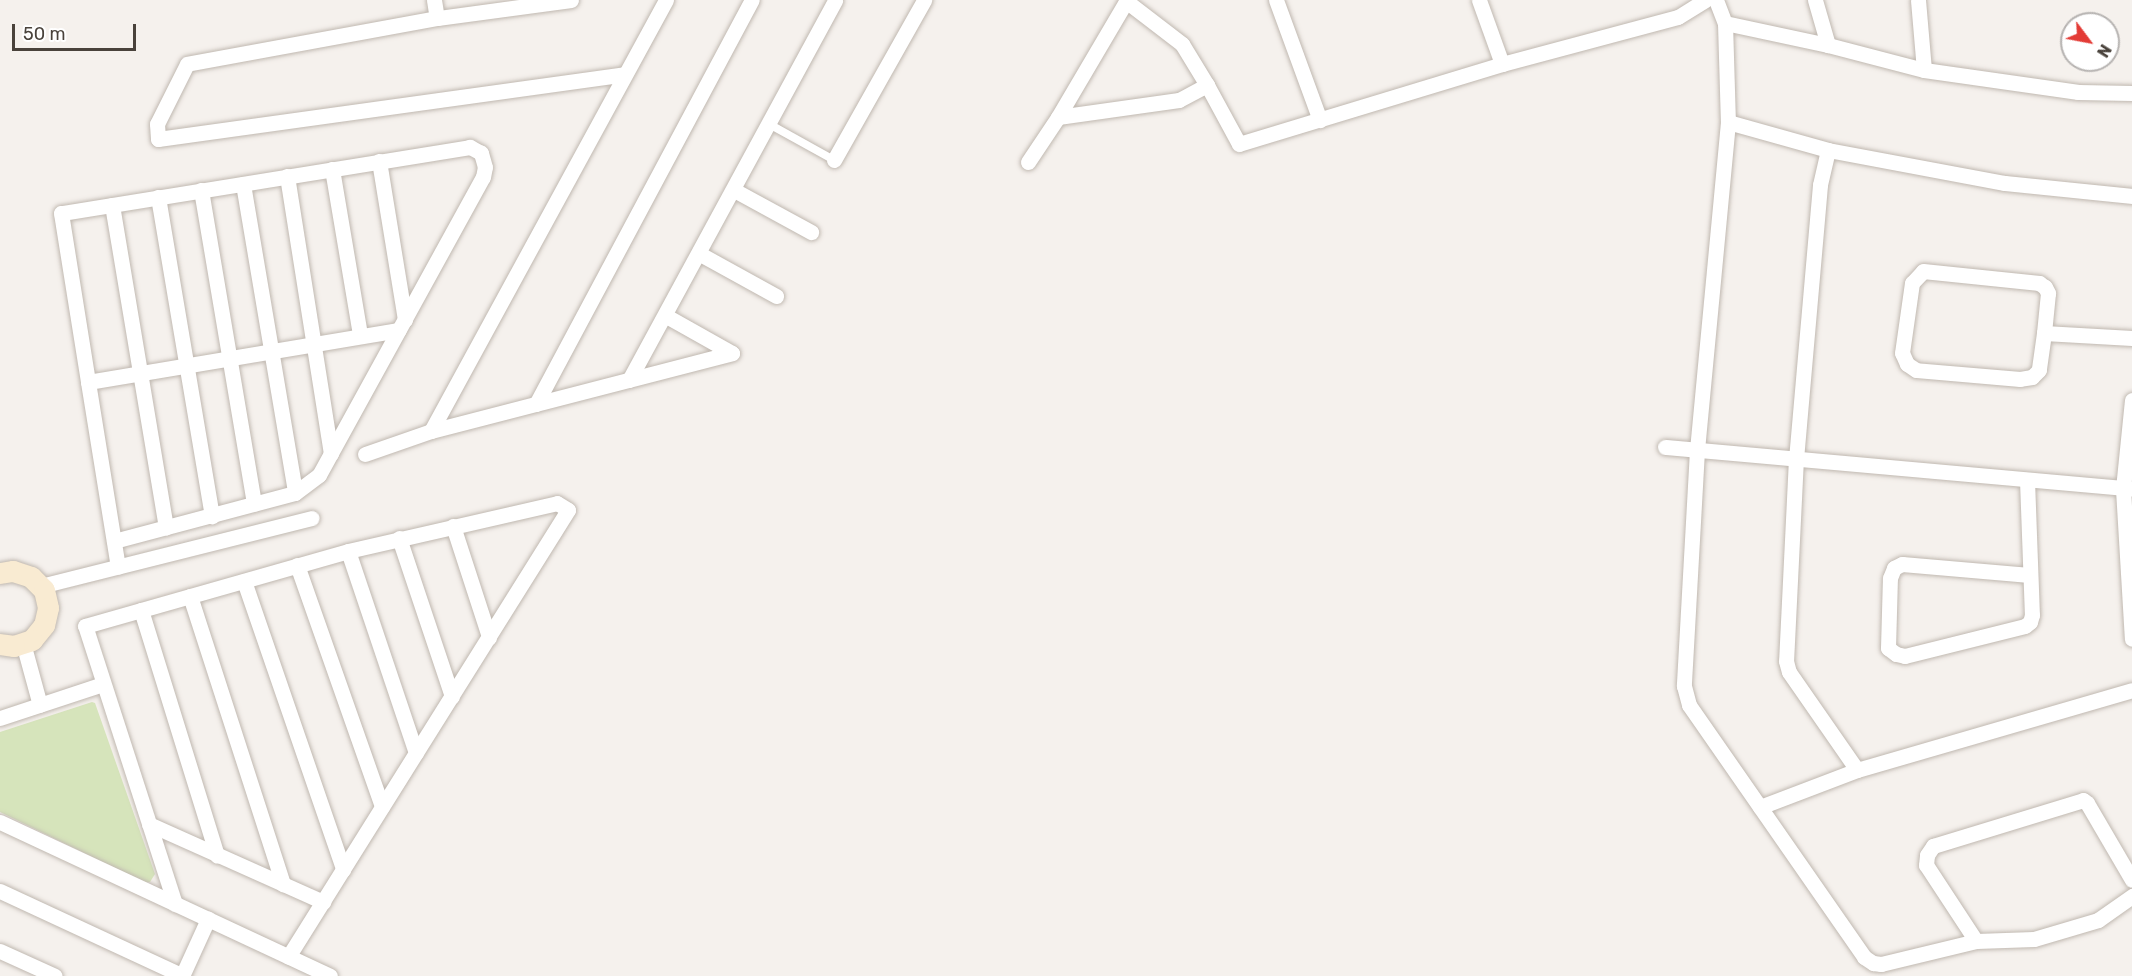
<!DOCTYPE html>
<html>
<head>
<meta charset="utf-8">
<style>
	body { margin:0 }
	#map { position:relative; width:2132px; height:976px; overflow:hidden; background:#f5f1ed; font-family:Rubik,sans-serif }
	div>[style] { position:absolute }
	.green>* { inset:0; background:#d6e4bb }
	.roads { filter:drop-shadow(0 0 2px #c0b8b0) drop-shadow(0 0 2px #c0b8b0) }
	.lane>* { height:8px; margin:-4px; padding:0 4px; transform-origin:4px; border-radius:4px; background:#fff }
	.street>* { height:15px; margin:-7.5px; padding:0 7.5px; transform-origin:7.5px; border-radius:7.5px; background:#fff }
	.secondary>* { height:21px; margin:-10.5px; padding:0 10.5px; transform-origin:10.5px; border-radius:10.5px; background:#f9ebd2 }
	span { translate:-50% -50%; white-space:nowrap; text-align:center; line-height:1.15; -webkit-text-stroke:4.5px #fff; paint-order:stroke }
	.north { position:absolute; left:2060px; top:12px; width:60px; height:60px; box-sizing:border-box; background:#fff; border:2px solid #b6b3b1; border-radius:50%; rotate:122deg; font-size:16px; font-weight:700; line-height:24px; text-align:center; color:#49423b }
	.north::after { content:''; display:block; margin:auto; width:21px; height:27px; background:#e33b36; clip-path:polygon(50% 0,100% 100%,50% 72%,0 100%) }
	.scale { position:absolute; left:12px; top:24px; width:124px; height:27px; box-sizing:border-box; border:3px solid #49423b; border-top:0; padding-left:8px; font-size:18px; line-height:21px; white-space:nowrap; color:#49423b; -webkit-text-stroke:4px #fff; paint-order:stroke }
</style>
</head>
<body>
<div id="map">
	<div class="green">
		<i style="clip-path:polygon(92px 702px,95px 703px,155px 874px,150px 882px,144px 882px,0 812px,0 732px)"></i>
	</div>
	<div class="roads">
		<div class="lane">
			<i style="left:769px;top:124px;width:74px;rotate:29deg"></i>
		</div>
		<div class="street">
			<i style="left:434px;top:0;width:18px;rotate:81deg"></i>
			<i style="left:571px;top:0;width:135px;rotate:172.3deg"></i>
			<i style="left:437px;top:18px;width:254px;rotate:169.6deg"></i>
			<i style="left:187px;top:64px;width:67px;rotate:116.6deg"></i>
			<i style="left:157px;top:124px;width:15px;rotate:86deg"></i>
			<i style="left:158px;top:139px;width:471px;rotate:-7.9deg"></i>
			<i style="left:1276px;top:0;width:128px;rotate:69.9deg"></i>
			<i style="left:1479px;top:0;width:68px;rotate:70.2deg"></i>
			<i style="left:1716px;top:0;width:25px;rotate:69deg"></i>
			<i style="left:1725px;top:23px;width:99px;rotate:88.3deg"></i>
			<i style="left:1728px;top:122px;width:329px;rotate:95.4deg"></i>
			<i style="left:1697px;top:450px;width:236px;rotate:93.2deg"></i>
			<i style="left:1684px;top:686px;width:20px;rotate:75deg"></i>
			<i style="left:1689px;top:705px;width:307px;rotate:55.2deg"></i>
			<i style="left:1864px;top:957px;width:11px;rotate:34deg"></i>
			<i style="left:1873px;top:963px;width:8px;rotate:7deg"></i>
			<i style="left:1881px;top:964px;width:98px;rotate:-13.6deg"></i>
			<i style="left:1976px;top:941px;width:58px;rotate:-2deg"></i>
			<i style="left:2034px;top:939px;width:67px;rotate:-16.5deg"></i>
			<i style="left:2098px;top:920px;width:42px;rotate:-35.2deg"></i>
			<i style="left:1815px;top:0;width:47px;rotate:73.9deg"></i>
			<i style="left:1918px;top:0;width:70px;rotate:85.1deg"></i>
			<i style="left:1725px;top:23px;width:105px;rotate:12.1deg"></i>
			<i style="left:1828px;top:45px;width:99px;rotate:14.6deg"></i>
			<i style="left:1924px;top:70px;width:156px;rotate:8.1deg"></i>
			<i style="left:2078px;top:92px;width:54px;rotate:1.1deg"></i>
			<i style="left:1207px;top:85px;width:67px;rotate:61.5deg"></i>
			<i style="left:1239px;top:144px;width:275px;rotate:-16.9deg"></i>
			<i style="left:1502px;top:64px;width:182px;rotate:-15deg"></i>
			<i style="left:1678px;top:17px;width:32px;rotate:-32deg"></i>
			<i style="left:1058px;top:117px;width:122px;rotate:-8deg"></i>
			<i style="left:1179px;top:100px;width:32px;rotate:-28deg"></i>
			<i style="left:1207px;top:85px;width:48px;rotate:-121.4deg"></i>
			<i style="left:1182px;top:44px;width:71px;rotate:-142.5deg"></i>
			<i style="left:1728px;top:122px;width:104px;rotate:15.6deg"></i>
			<i style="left:1828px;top:150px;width:180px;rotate:10.6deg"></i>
			<i style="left:2005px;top:183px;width:128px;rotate:5.8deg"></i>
			<i style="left:1828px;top:150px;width:36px;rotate:103deg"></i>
			<i style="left:1820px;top:185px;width:274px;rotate:95deg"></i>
			<i style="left:1796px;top:458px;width:203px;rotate:92.8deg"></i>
			<i style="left:1786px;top:661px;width:11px;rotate:75deg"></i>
			<i style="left:1789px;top:672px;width:119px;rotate:55.2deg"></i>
			<i style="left:834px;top:160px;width:184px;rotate:-60.6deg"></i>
			<i style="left:379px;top:161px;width:161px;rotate:80.7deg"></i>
			<i style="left:1028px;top:162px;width:54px;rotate:-56.3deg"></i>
			<i style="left:1058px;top:117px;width:136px;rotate:-59.5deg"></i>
			<i style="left:332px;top:169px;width:168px;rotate:80.4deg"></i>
			<i style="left:287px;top:176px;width:281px;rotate:81deg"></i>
			<i style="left:243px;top:184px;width:313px;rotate:80.4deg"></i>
			<i style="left:201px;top:190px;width:318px;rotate:80.4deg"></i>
			<i style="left:734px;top:190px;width:88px;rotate:28.6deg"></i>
			<i style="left:158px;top:197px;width:324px;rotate:80.4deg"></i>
			<i style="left:112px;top:205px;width:327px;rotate:80.5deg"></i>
			<i style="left:700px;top:254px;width:87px;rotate:28.9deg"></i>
			<i style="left:1923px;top:271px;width:117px;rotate:5.9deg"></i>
			<i style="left:2039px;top:283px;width:7px;rotate:34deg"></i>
			<i style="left:2045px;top:287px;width:7px;rotate:63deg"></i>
			<i style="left:2048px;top:293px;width:40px;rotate:95.7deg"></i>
			<i style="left:2044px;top:333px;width:37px;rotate:98deg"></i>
			<i style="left:2039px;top:370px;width:10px;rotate:135deg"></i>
			<i style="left:2032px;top:377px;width:12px;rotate:171deg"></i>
			<i style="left:2020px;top:379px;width:104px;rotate:-175.1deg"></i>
			<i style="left:1916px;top:370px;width:11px;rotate:-146deg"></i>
			<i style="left:1907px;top:364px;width:12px;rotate:-114deg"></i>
			<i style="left:1902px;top:353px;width:71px;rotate:-81.9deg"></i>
			<i style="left:1912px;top:283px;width:16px;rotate:-47deg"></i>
			<i style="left:2044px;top:333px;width:88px;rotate:3.3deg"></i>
			<i style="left:629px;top:380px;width:432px;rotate:-61.5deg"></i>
			<i style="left:88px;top:382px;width:315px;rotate:-9.5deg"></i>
			<i style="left:2132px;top:400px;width:89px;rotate:95.8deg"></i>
			<i style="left:2123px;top:489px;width:150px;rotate:86.6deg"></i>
			<i style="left:536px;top:404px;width:458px;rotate:-61.9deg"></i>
			<i style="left:431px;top:431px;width:491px;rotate:-61.4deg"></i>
			<i style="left:1665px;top:447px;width:469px;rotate:5.1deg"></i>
			<i style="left:365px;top:454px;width:70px;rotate:-19.2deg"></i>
			<i style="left:431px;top:431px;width:311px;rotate:-14.5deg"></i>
			<i style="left:732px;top:353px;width:76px;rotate:-150.7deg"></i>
			<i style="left:2027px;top:480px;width:135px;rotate:87.9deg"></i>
			<i style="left:2032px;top:615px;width:7px;rotate:106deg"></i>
			<i style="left:2030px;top:622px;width:6px;rotate:141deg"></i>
			<i style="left:2025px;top:626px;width:124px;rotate:166deg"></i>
			<i style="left:1905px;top:656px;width:9px;rotate:-167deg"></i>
			<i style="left:1896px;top:654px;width:10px;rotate:-143deg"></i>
			<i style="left:1888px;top:648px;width:70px;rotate:-88.4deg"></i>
			<i style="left:1890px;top:578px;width:11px;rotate:-68deg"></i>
			<i style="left:1894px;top:568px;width:9px;rotate:-27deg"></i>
			<i style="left:1902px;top:564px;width:128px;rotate:4.9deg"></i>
			<i style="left:453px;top:526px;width:117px;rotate:72deg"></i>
			<i style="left:399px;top:538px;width:167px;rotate:71.5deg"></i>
			<i style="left:114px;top:541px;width:187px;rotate:-14.9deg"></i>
			<i style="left:295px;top:493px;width:30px;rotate:-37deg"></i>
			<i style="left:319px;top:475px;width:340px;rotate:-61.2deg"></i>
			<i style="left:483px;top:177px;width:10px;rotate:-79deg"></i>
			<i style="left:485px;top:167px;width:15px;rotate:-106deg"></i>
			<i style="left:481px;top:153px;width:13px;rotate:-151deg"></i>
			<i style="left:470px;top:147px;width:414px;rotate:170.8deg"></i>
			<i style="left:61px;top:213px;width:171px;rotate:80.9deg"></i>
			<i style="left:88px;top:382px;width:187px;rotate:80.8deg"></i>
			<i style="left:348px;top:551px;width:213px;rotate:71.4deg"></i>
			<i style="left:297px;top:565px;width:256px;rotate:70.6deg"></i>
			<i style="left:244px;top:581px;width:305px;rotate:71deg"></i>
			<i style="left:41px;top:586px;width:279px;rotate:-14.1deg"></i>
			<i style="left:190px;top:596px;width:303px;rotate:72.1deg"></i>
			<i style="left:141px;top:610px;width:257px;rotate:72.8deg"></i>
			<i style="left:23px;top:643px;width:64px;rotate:74.7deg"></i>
			<i style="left:0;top:718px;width:108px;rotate:-18.3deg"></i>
			<i style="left:1760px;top:807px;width:104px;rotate:-20.9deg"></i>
			<i style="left:1857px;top:770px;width:286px;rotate:-16.2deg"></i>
			<i style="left:0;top:822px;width:364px;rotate:25deg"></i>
			<i style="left:149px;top:824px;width:191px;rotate:24.1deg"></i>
			<i style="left:0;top:891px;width:202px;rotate:24.9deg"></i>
			<i style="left:175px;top:904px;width:292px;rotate:-107.9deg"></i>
			<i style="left:85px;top:626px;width:273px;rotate:-15.9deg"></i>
			<i style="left:348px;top:551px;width:214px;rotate:-12.9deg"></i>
			<i style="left:557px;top:503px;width:13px;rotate:32deg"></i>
			<i style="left:568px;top:510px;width:527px;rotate:122.06deg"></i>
			<i style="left:1976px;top:941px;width:91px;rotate:-123.3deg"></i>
			<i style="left:1926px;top:865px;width:10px;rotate:-84deg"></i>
			<i style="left:1927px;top:855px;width:11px;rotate:-56deg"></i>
			<i style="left:1933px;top:846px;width:157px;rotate:-17deg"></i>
			<i style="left:2083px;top:800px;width:5px;rotate:37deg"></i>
			<i style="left:2087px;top:803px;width:89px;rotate:59.7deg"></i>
			<i style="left:0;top:951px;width:60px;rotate:24.4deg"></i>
			<i style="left:182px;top:976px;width:63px;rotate:-65.5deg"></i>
		</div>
		<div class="secondary">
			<i style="left:0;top:573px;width:13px;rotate:-9deg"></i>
			<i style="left:13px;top:571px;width:19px;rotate:18deg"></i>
			<i style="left:31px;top:577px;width:18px;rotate:45deg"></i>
			<i style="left:44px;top:590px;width:18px;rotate:77deg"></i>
			<i style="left:48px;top:608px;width:17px;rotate:103deg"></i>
			<i style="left:44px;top:625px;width:19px;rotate:129deg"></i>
			<i style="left:32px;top:640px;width:19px;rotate:162deg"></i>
			<i style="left:14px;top:646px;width:14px;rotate:-172deg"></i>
		</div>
	</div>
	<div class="north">N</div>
	<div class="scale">50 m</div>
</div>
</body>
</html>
